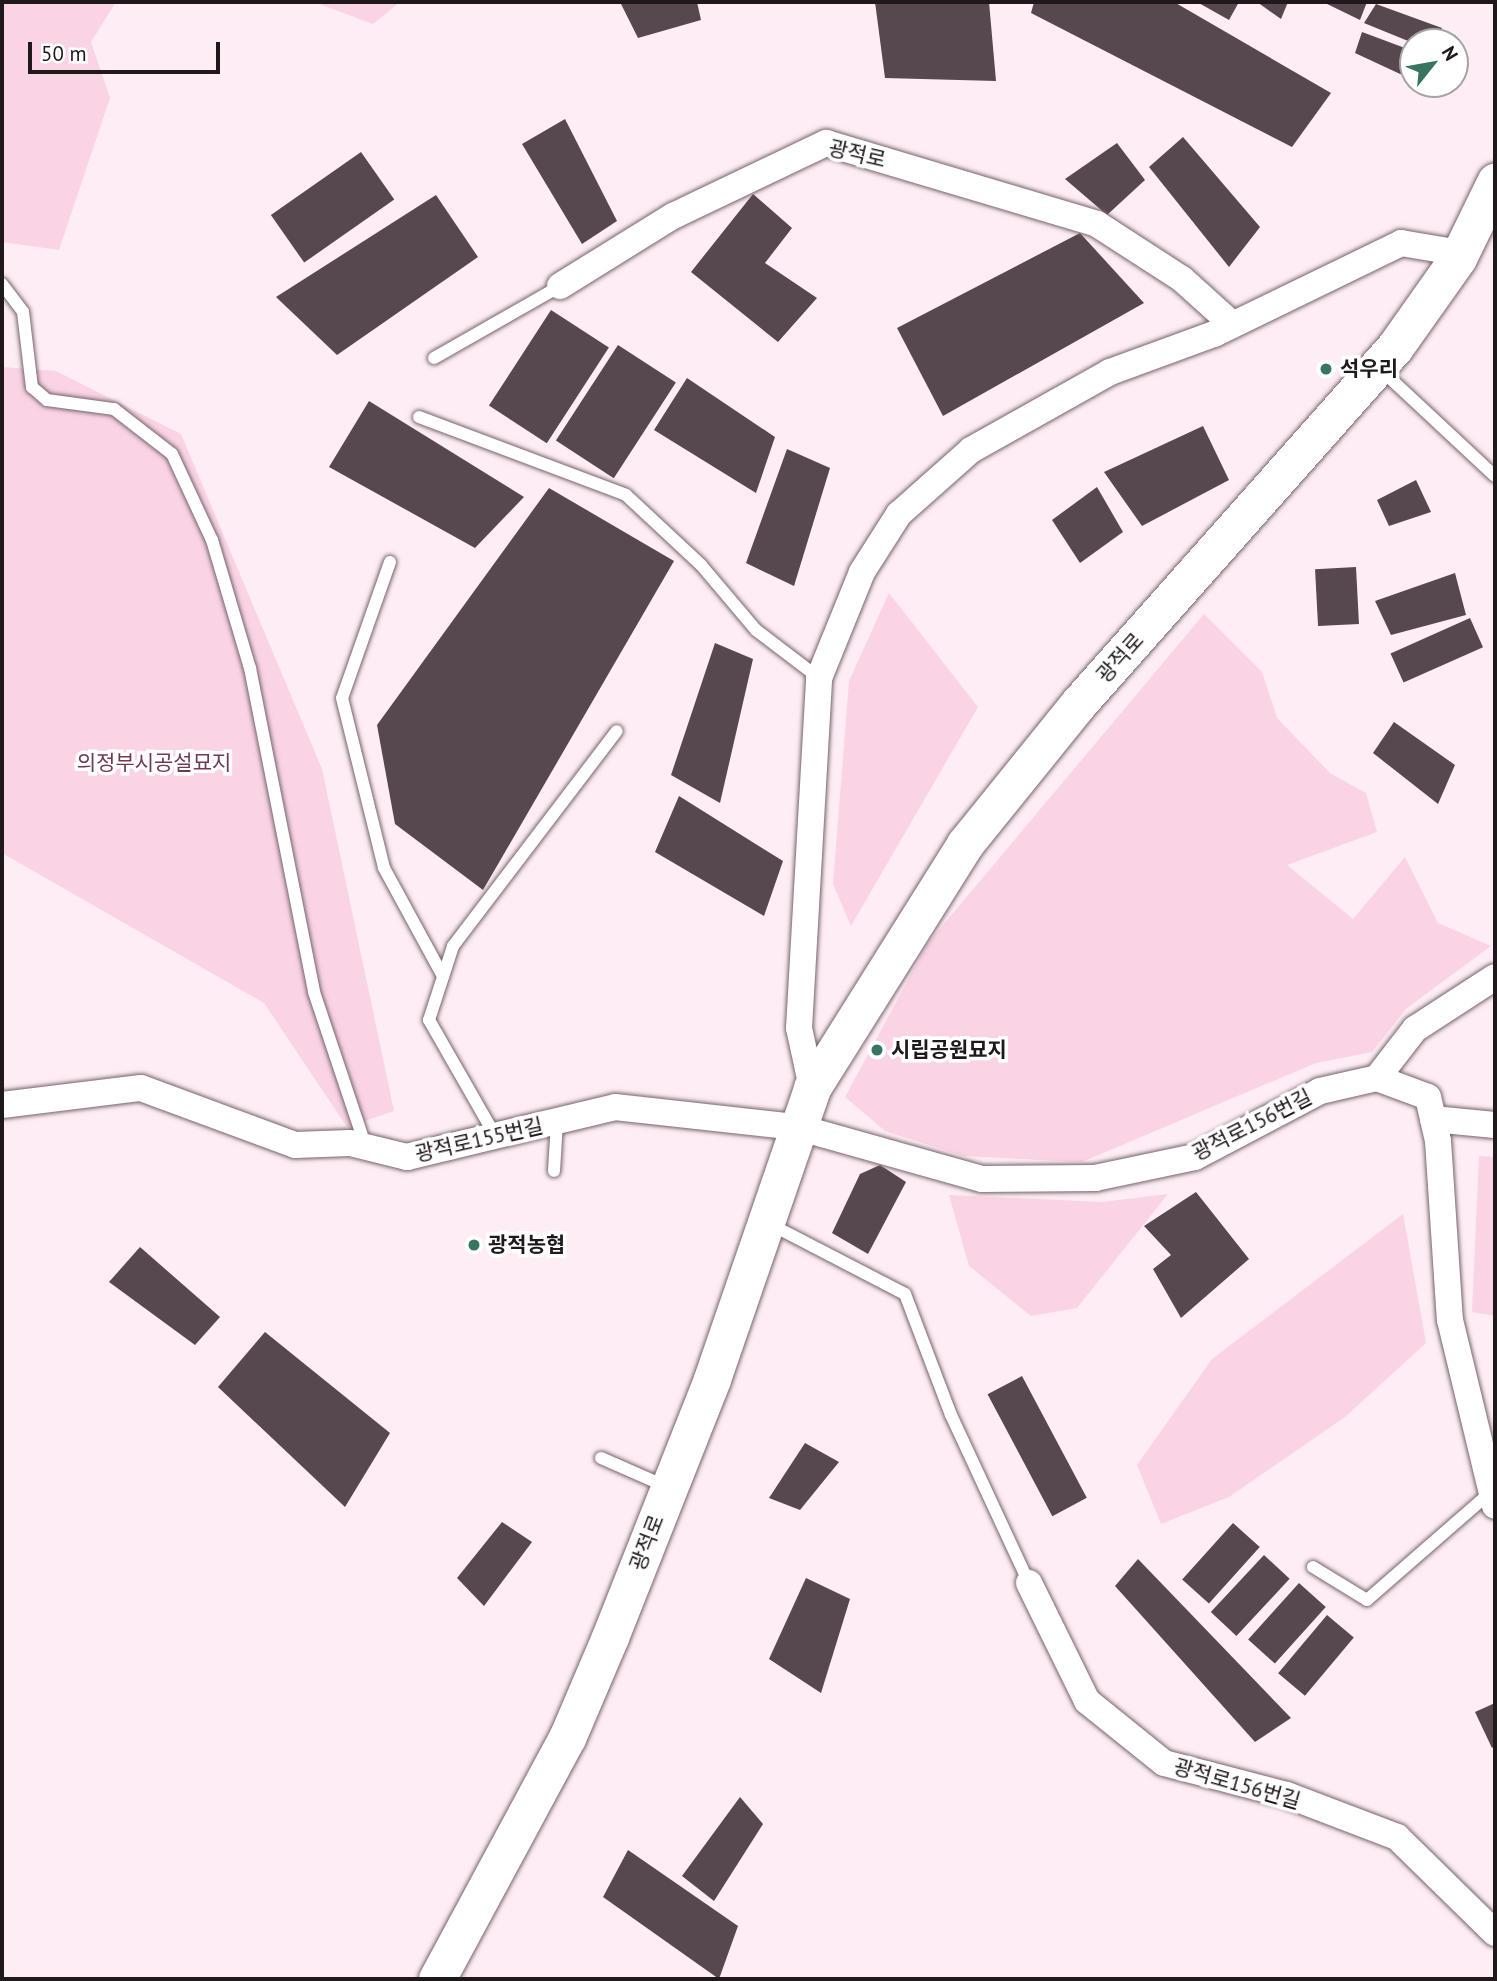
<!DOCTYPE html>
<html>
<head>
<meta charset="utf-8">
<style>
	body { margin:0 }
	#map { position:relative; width:1497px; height:1981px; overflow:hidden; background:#feedf5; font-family:"PT Sans","Noto Sans KR",sans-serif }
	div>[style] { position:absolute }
	.green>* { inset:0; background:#fad3e5 }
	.building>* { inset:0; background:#57474e; transform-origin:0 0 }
	.roads { filter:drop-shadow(0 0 2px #76646c) drop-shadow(0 0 2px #76646c) }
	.lane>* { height:12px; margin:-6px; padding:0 6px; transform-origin:6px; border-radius:6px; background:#fff }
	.street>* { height:26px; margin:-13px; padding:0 13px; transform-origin:13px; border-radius:13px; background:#fff }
	.secondary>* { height:37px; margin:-18.5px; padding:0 18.5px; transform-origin:18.5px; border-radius:18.5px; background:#fff }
	.dots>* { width:19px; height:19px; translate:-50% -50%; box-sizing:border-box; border:4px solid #fff; border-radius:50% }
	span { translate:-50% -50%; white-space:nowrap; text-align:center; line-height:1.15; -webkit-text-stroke:7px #fff; paint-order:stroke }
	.street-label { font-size:21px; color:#20191c }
	.poi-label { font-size:21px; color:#20191c; font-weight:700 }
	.left { translate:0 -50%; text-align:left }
	.park-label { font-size:21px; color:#6f3a56 }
	.frame { position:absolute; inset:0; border:4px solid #20191c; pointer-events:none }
	.north { position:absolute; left:1399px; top:28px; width:70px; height:70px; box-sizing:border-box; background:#fff; border:2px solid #a6a3a4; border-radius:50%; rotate:59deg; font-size:19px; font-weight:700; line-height:28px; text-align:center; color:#20191c }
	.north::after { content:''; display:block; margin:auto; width:24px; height:32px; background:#387560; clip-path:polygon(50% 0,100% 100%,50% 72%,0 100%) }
	.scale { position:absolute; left:28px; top:42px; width:192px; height:32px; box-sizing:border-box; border:4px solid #20191c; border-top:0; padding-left:9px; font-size:21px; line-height:24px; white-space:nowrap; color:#20191c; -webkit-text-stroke:5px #fff; paint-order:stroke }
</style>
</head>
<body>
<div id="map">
	<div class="green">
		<i style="clip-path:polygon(2px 2px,116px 2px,91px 42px,110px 98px,59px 250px,2px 242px)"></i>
		<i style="clip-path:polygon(314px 2px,400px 2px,373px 24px)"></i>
		<i style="clip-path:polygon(2px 367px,56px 371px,181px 434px,322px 769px,394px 1111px,347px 1127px,264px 1003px,2px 853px)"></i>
		<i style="clip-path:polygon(889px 593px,978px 707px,851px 926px,833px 884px,849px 681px)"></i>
		<i style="clip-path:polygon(1204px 614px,1262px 672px,1277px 718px,1330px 773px,1366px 793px,1377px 832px,1287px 865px,1353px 919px,1405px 857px,1438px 923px,1491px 946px,1407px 1008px,1372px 1052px,1316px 1063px,1082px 1162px,963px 1156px,885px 1131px,845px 1097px,928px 943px)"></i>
		<i style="clip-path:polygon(1479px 1156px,1495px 1157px,1495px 1316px,1472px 1312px)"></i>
		<i style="clip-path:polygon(1168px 1194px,1077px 1308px,1031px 1316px,969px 1266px,949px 1195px,1102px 1202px)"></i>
		<i style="clip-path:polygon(1403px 1214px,1426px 1343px,1345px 1417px,1229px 1497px,1161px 1524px,1137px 1465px,1212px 1359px)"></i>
	</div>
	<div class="building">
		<i style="clip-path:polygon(620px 2px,697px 2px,701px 20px,638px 38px)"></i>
		<i style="clip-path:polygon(875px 2px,989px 2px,996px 81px,885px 78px)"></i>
		<i style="clip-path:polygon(1034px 2px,1174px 2px,1331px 93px,1292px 147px,1031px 13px)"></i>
		<i style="clip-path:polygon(1197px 2px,1239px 2px,1229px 20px)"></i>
		<i style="clip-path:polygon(1257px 2px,1288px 2px,1281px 19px)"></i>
		<i style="clip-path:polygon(1323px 2px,1367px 2px,1360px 20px)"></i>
		<i style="clip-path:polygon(1376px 4px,1442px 28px,1437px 42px,1413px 43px,1364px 23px)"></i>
		<i style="clip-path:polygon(1362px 32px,1413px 51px,1413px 80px,1355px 53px)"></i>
		<i style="clip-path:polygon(565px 119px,617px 221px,582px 244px,522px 144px)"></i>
		<i style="clip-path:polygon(1183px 137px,1260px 227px,1229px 267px,1149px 167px)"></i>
		<i style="clip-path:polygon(1117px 143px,1145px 180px,1107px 215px,1065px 179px)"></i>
		<i style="left:361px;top:152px;width:58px;height:110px;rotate:55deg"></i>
		<i style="clip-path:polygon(753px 194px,792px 228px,765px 263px,817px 298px,778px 342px,691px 272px)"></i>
		<i style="clip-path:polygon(436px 195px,478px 257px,337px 355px,276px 297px)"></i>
		<i style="clip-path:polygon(1080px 233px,1144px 303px,943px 416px,897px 328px)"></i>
		<i style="left:551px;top:310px;width:69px;height:114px;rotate:33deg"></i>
		<i style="left:618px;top:345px;width:69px;height:114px;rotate:33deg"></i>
		<i style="clip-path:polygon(687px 378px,775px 437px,756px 493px,654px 430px)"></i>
		<i style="clip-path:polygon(369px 401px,524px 497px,475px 548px,329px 467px)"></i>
		<i style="clip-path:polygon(1203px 426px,1229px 480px,1142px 526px,1104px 472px)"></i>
		<i style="clip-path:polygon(787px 449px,830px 468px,794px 586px,746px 563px)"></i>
		<i style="clip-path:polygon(1416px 480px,1431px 512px,1389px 526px,1377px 500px)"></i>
		<i style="clip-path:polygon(1097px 487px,1123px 532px,1080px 563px,1052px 520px)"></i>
		<i style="clip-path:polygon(549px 488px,674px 561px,483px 890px,395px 824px,377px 725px)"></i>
		<i style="left:1356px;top:567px;width:57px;height:41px;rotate:87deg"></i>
		<i style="clip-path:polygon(1455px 573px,1466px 615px,1391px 635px,1375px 601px)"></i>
		<i style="left:1470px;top:618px;width:32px;height:87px;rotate:66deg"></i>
		<i style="clip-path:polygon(715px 643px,753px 659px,720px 803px,671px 775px)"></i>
		<i style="clip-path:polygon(1394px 722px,1455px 765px,1438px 804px,1373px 753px)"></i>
		<i style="clip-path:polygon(679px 796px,783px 861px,764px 916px,655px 852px)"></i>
		<i style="clip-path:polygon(880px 1165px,906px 1182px,868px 1254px,832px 1233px,860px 1174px)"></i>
		<i style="clip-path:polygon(1196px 1192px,1249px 1259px,1181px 1318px,1153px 1269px,1171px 1255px,1144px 1226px)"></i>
		<i style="clip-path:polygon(140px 1247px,220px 1317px,195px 1345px,109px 1282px)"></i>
		<i style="clip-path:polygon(265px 1332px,390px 1433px,345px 1507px,218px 1387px)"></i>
		<i style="left:1022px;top:1376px;width:138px;height:39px;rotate:62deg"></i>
		<i style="clip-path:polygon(805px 1443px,839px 1462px,800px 1510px,769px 1498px)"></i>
		<i style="clip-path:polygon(502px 1522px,532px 1542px,484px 1606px,457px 1578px)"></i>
		<i style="left:1233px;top:1523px;width:36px;height:76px;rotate:42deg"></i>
		<i style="left:1264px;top:1555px;width:35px;height:78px;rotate:43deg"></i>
		<i style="clip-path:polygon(1138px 1559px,1291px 1718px,1255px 1742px,1115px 1586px)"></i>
		<i style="clip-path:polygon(806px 1578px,850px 1599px,821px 1693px,769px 1659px)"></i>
		<i style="left:1299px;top:1583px;width:36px;height:76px;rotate:42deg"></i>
		<i style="left:1327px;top:1615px;width:35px;height:76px;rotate:40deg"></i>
		<i style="clip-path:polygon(1495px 1703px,1495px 1746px,1492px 1748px,1475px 1712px)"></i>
		<i style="clip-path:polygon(740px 1797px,763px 1824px,714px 1901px,682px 1876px)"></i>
		<i style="clip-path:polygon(628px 1850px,738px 1926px,719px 1979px,603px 1897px)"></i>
	</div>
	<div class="roads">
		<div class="lane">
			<i style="left:2px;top:284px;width:35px;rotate:53deg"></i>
			<i style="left:23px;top:312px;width:76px;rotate:83.2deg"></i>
			<i style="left:32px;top:387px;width:20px;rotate:41deg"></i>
			<i style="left:47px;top:400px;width:68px;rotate:7.7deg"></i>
			<i style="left:114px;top:409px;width:73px;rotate:37.8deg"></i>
			<i style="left:172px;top:454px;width:95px;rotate:65.1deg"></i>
			<i style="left:212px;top:540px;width:134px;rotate:73.5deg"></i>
			<i style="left:250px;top:668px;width:330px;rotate:78.8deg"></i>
			<i style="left:314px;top:992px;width:163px;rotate:71.5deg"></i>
			<i style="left:434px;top:358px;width:145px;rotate:-29.7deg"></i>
			<i style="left:1379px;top:368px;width:158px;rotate:43deg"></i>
			<i style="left:419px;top:417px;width:221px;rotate:20.6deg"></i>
			<i style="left:626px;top:495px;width:103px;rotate:43deg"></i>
			<i style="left:701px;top:565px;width:85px;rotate:49.8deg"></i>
			<i style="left:756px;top:630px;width:79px;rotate:37.3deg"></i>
			<i style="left:390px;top:562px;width:144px;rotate:109.4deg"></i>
			<i style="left:342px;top:698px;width:175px;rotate:76.1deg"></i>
			<i style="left:384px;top:868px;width:123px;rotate:61.4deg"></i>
			<i style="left:496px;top:1137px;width:135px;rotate:-119.8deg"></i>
			<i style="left:429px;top:1020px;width:78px;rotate:-72deg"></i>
			<i style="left:453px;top:946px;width:270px;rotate:-52.7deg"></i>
			<i style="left:554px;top:1171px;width:49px;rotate:-86.5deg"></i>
			<i style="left:768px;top:1223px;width:154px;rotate:27.4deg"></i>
			<i style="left:905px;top:1294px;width:129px;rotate:69.2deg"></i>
			<i style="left:951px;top:1415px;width:185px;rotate:65.1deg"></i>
			<i style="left:601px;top:1458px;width:70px;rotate:23.6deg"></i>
			<i style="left:1313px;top:1567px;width:63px;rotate:31.4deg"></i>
			<i style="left:1367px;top:1600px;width:164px;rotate:-41.1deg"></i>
		</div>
		<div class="street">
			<i style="left:560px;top:286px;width:133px;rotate:-31.8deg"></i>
			<i style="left:673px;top:216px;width:170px;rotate:-25.5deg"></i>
			<i style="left:826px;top:143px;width:283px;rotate:16.6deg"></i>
			<i style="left:1097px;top:224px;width:101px;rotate:32.9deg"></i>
			<i style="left:1182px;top:279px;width:67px;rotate:42deg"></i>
			<i style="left:1377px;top:1078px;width:62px;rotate:-52.2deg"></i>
			<i style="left:1415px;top:1029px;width:95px;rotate:-33deg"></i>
			<i style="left:812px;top:1088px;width:61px;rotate:-102.2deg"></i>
			<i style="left:799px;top:1028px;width:351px;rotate:-86.7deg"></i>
			<i style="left:819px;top:678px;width:114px;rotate:-67.9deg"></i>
			<i style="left:862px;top:572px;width:69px;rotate:-57.5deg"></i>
			<i style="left:899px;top:514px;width:96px;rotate:-41.6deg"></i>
			<i style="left:971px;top:450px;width:159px;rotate:-29.3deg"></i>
			<i style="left:1110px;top:372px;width:111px;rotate:-20.1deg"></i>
			<i style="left:1214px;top:334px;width:208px;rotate:-25.9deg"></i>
			<i style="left:1401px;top:243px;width:60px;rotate:9.6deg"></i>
			<i style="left:2px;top:1105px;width:140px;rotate:-7deg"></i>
			<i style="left:141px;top:1088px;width:164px;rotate:20.3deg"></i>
			<i style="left:295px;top:1145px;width:55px;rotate:-2.1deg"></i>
			<i style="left:350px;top:1143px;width:59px;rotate:13.8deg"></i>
			<i style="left:407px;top:1157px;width:214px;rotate:-13.5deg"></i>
			<i style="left:615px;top:1107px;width:183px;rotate:6.3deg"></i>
			<i style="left:797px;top:1127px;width:192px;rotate:15.7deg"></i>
			<i style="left:982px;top:1179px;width:113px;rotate:-0.5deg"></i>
			<i style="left:1095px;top:1178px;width:102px;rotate:-11.9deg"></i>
			<i style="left:1195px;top:1157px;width:141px;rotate:-27.8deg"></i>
			<i style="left:1320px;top:1091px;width:58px;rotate:-12.8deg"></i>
			<i style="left:1377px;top:1078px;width:54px;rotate:20.4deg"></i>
			<i style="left:1428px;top:1097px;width:45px;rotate:77.2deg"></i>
			<i style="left:1438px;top:1141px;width:179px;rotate:86.2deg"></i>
			<i style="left:1450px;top:1320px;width:191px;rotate:76.4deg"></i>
			<i style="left:1433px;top:1119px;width:62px;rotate:5.5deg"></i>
			<i style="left:1029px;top:1583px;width:131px;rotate:63.8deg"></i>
			<i style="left:1087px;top:1701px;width:99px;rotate:38.8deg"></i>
			<i style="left:1164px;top:1763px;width:127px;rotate:14.6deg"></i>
			<i style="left:1287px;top:1795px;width:118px;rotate:20.9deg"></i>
			<i style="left:1397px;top:1837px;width:137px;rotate:44.4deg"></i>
		</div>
		<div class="secondary">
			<i style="left:437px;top:1979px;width:274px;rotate:-61.7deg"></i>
			<i style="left:567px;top:1738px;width:110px;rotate:-66.9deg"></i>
			<i style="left:610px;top:1637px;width:277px;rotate:-68.4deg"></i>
			<i style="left:712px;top:1379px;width:308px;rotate:-71deg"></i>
			<i style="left:812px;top:1088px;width:288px;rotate:-57.9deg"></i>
			<i style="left:965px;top:844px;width:180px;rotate:-51.1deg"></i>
			<i style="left:1078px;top:704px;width:477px;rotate:-48.4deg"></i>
			<i style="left:1395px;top:347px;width:109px;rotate:-54.7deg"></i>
			<i style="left:1458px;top:258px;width:85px;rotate:-64deg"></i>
		</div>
	</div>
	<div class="dots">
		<i style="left:1326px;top:369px;background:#387560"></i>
		<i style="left:877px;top:1050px;background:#387560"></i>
		<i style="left:474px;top:1245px;background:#387560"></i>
	</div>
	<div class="street-label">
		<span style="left:857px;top:154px;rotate:13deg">광적로</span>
		<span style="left:1120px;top:658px;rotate:-48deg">광적로</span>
		<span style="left:1252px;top:1125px;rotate:-27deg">광적로156번길</span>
		<span style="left:479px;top:1140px;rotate:-13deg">광적로155번길</span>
		<span style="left:647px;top:1543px;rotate:-69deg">광적로</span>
		<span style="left:1237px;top:1784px;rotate:16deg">광적로156번길</span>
	</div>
	<div class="poi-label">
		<span class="left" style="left:1340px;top:369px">석우리</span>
		<span class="left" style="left:891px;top:1050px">시립공원묘지</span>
		<span class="left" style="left:488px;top:1245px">광적농협</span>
	</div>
	<div class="park-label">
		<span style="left:154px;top:763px">의정부시공설묘지</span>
	</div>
	<div class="frame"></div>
	<div class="north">N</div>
	<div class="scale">50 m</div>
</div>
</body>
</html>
